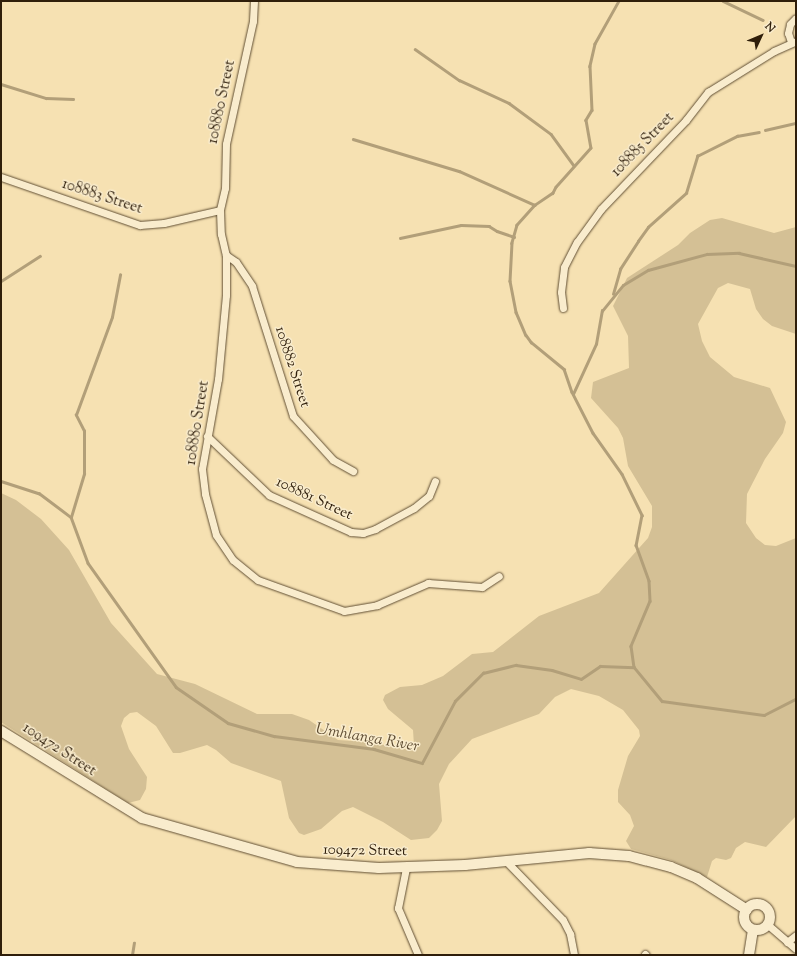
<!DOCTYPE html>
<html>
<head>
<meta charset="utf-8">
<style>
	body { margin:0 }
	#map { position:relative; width:797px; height:956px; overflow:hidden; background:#f6e1b2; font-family:"Sorts Mill Goudy",serif }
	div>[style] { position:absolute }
	.green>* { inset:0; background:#d4c095 }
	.stream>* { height:2.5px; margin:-1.25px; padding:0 1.25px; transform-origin:1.25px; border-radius:1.25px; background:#b29f79 }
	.roads { filter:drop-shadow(0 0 1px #614f34) drop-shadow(0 0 1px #614f34) }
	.street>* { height:7px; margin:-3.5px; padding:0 3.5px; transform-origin:3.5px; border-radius:3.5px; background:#f9eccd }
	.secondary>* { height:10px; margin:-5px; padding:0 5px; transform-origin:5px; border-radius:5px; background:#f9eccd }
	.secondary>.ring { margin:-5px; padding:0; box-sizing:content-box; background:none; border:10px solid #f9eccd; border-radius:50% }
	span { translate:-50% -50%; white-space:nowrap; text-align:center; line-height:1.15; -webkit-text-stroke:3px #f9eccd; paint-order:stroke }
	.street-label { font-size:15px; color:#2f1e0a }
	.water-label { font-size:16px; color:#5d4b31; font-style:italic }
	.frame { position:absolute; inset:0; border:2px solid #2f1e0a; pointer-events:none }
	.north { position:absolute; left:741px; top:16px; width:40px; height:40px; -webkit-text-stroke:3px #f9eccd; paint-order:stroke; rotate:46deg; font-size:11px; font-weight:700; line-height:16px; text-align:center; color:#2f1e0a }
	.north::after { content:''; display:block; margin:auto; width:14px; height:18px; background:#2f1e0a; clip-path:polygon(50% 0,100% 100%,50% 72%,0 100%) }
</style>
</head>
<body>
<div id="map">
	<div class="green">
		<i style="clip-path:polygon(722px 218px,774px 233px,796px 227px,796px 334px,772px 326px,763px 319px,756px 309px,750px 289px,728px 283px,718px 288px,698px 324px,702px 341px,710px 357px,734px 377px,770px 388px,786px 422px,783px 433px,765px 459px,747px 494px,746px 523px,756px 538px,765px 545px,776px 546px,796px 538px,796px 816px,766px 847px,745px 842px,736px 848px,731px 858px,726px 860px,716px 858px,712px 861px,707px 877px,671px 860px,631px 849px,626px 841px,634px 826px,630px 815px,618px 802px,618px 790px,628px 756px,640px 736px,639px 730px,623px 710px,599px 696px,571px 689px,555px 697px,539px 714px,472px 739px,449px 764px,439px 784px,442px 821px,437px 830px,429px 838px,411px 840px,383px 822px,353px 807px,342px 811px,321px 829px,304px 835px,299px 833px,289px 818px,281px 781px,231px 763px,216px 750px,207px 745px,180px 753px,173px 753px,156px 726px,137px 712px,130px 713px,124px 718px,121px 726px,129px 749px,147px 777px,146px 789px,140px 800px,128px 803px,1px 722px,1px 493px,16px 500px,41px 519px,69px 550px,111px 623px,157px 674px,195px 684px,257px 714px,292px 714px,309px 720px,338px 740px,369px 742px,409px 750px,414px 746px,413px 730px,388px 709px,383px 700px,385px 695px,400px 687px,422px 685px,443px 676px,472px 654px,493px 652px,539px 616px,599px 593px,648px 538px,652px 527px,652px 506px,628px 466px,623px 438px,618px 428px,591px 398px,593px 382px,629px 368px,628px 336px,613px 306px,627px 278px,678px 245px,690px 233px,710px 220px)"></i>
	</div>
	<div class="stream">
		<i style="left:619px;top:1px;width:49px;rotate:119.2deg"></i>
		<i style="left:595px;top:44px;width:23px;rotate:103deg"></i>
		<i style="left:590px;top:66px;width:44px;rotate:87.4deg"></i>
		<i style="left:592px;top:110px;width:12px;rotate:121deg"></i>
		<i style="left:586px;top:120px;width:28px;rotate:80deg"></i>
		<i style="left:591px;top:148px;width:52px;rotate:131.9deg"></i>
		<i style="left:556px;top:187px;width:7px;rotate:117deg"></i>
		<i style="left:553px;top:193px;width:22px;rotate:146deg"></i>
		<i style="left:535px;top:205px;width:27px;rotate:132deg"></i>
		<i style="left:517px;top:225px;width:19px;rotate:106deg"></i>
		<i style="left:512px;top:243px;width:38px;rotate:93deg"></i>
		<i style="left:510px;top:281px;width:32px;rotate:79deg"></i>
		<i style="left:516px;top:312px;width:25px;rotate:67deg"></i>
		<i style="left:526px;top:335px;width:9px;rotate:54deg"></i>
		<i style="left:531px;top:342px;width:43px;rotate:39.3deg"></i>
		<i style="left:564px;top:369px;width:24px;rotate:71deg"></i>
		<i style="left:572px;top:392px;width:46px;rotate:62.9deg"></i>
		<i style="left:593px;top:433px;width:50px;rotate:54.7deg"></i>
		<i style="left:622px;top:474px;width:46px;rotate:64deg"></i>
		<i style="left:642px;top:515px;width:31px;rotate:101deg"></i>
		<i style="left:636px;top:545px;width:38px;rotate:70deg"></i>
		<i style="left:649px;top:581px;width:20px;rotate:87deg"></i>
		<i style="left:650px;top:601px;width:49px;rotate:112.9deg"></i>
		<i style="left:631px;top:646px;width:21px;rotate:82deg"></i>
		<i style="left:723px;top:1px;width:44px;rotate:25.4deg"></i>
		<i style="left:415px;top:49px;width:54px;rotate:35.2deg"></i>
		<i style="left:459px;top:80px;width:55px;rotate:24.7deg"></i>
		<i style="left:509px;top:103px;width:52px;rotate:36.4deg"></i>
		<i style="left:551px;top:134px;width:39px;rotate:54deg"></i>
		<i style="left:1px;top:84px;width:47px;rotate:17.3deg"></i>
		<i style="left:46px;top:98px;width:27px;rotate:2deg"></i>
		<i style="left:765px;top:130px;width:32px;rotate:-13deg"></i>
		<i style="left:353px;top:139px;width:111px;rotate:16.8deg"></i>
		<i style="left:459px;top:171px;width:83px;rotate:24.1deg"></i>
		<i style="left:400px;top:238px;width:62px;rotate:-12deg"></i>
		<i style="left:461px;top:225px;width:28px;rotate:2deg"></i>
		<i style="left:489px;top:226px;width:9px;rotate:32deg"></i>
		<i style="left:497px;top:231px;width:18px;rotate:19deg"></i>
		<i style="left:1px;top:281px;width:46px;rotate:-32.7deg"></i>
		<i style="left:613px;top:294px;width:26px;rotate:-74deg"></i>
		<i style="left:620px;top:269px;width:33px;rotate:-57deg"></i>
		<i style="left:638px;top:241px;width:17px;rotate:-54deg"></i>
		<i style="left:648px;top:227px;width:51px;rotate:-41.8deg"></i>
		<i style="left:686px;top:193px;width:39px;rotate:-73deg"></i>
		<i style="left:697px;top:156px;width:45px;rotate:-26.6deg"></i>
		<i style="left:737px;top:136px;width:22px;rotate:-10deg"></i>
		<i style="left:573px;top:394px;width:55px;rotate:-65.3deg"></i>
		<i style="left:596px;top:344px;width:34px;rotate:-80deg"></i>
		<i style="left:602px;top:311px;width:33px;rotate:-51deg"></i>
		<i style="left:623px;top:285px;width:29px;rotate:-31deg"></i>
		<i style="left:648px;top:270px;width:61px;rotate:-15.2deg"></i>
		<i style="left:707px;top:254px;width:32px;rotate:-2deg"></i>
		<i style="left:739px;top:253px;width:58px;rotate:12.8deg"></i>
		<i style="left:1px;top:481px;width:40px;rotate:18deg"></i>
		<i style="left:39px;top:493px;width:40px;rotate:37deg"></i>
		<i style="left:71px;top:517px;width:49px;rotate:69.7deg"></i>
		<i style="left:88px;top:563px;width:152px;rotate:54.6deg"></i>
		<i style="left:176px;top:687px;width:63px;rotate:34.7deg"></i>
		<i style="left:228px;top:723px;width:48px;rotate:15.8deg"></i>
		<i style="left:274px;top:736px;width:101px;rotate:7.4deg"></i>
		<i style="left:374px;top:749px;width:50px;rotate:16.3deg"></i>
		<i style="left:422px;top:763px;width:70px;rotate:-62deg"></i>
		<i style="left:455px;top:701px;width:40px;rotate:-45deg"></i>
		<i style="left:483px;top:673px;width:34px;rotate:-14deg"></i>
		<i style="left:516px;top:665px;width:36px;rotate:8deg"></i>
		<i style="left:552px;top:670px;width:30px;rotate:17deg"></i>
		<i style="left:581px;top:679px;width:23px;rotate:-34deg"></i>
		<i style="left:600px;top:666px;width:34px;rotate:2deg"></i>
		<i style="left:634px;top:667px;width:44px;rotate:50.5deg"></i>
		<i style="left:662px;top:701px;width:103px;rotate:7.8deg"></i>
		<i style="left:764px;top:715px;width:36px;rotate:-27deg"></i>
		<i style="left:71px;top:517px;width:45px;rotate:-73.2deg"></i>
		<i style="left:84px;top:474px;width:43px;rotate:-90deg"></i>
		<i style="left:84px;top:431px;width:18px;rotate:-117deg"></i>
		<i style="left:76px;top:415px;width:104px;rotate:-69.8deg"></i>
		<i style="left:112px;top:317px;width:43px;rotate:-79.2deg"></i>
		<i style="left:132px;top:955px;width:12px;rotate:-81deg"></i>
	</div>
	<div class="roads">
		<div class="street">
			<i style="left:254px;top:1px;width:20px;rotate:93deg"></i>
			<i style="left:253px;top:21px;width:126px;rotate:102.4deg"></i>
			<i style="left:226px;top:144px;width:44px;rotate:91.3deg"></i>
			<i style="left:225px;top:188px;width:23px;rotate:103deg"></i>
			<i style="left:220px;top:210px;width:24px;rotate:88deg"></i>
			<i style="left:221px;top:234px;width:22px;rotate:77deg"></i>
			<i style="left:226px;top:255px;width:40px;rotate:90deg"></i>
			<i style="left:226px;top:295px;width:84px;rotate:95.4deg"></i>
			<i style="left:218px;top:379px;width:91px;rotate:100.1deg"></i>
			<i style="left:202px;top:469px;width:25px;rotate:83deg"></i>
			<i style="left:205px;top:494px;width:42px;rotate:75deg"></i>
			<i style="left:216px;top:535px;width:30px;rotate:56deg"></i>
			<i style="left:233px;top:560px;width:32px;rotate:39deg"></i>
			<i style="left:258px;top:580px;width:91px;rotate:19.8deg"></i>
			<i style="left:344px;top:611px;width:34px;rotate:-10deg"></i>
			<i style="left:377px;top:605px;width:56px;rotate:-23.3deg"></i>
			<i style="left:428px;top:583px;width:54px;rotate:4.2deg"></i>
			<i style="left:482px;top:587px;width:20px;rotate:-33deg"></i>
			<i style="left:791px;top:42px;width:9px;rotate:-108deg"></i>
			<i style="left:788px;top:33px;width:9px;rotate:-77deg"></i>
			<i style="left:790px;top:24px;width:8px;rotate:-45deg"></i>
			<i style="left:1px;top:177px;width:147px;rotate:19.1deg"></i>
			<i style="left:140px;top:225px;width:24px;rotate:-5deg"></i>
			<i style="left:164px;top:223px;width:57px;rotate:-13.1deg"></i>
			<i style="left:226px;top:255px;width:12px;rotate:35deg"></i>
			<i style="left:236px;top:262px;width:29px;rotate:56deg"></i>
			<i style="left:252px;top:286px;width:136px;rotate:72.5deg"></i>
			<i style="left:293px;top:416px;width:59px;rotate:47.7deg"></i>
			<i style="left:333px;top:460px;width:23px;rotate:29deg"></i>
			<i style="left:563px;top:308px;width:16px;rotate:-97deg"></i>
			<i style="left:561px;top:292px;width:25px;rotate:-83deg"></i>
			<i style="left:564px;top:267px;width:28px;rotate:-63deg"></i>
			<i style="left:577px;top:242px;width:41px;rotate:-54deg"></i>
			<i style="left:601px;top:209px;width:123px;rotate:-46.3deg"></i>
			<i style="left:686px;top:120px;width:36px;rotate:-52deg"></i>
			<i style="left:708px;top:92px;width:78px;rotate:-31.8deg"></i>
			<i style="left:774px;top:51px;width:24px;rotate:-24deg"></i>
			<i style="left:207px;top:436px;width:86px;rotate:43.6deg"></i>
			<i style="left:269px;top:495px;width:90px;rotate:24.3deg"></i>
			<i style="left:351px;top:532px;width:12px;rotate:5deg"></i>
			<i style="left:363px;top:533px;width:13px;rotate:-18deg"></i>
			<i style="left:375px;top:529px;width:44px;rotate:-28.3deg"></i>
			<i style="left:414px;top:508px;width:19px;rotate:-39deg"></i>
			<i style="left:429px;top:496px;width:16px;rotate:-68deg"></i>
			<i style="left:505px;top:860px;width:83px;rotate:46deg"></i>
			<i style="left:563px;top:920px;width:16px;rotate:63deg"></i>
			<i style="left:570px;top:934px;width:21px;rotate:79deg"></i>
			<i style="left:406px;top:868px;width:41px;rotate:101.3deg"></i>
			<i style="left:398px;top:908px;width:51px;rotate:66.9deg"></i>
			<i style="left:767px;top:924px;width:38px;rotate:41deg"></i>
			<i style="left:787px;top:942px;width:11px;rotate:-38deg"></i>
			<i style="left:645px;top:954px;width:1px;rotate:45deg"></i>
		</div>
		<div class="secondary">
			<i style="left:1px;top:731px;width:166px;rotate:31.7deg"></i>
			<i style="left:142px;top:818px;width:161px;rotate:15.8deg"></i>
			<i style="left:297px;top:862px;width:82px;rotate:4.2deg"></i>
			<i style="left:379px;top:868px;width:86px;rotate:-2deg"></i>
			<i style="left:465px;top:865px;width:125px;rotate:-5.5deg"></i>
			<i style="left:589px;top:853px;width:40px;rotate:4.3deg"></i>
			<i style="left:629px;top:856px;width:43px;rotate:14.7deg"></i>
			<i style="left:671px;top:867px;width:28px;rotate:23deg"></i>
			<i style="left:697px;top:878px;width:59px;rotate:32.6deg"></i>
			<i class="ring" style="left:744px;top:904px;width:16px;height:16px"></i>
			<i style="left:749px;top:955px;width:25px;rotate:-81deg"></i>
		</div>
	</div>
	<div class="street-label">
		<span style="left:222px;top:102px;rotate:-78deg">108880 Street</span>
		<span style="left:643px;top:145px;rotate:-46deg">108885 Street</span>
		<span style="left:102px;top:197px;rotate:18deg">108883 Street</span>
		<span style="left:292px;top:367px;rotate:72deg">108882 Street</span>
		<span style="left:198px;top:423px;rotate:-81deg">108880 Street</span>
		<span style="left:314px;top:499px;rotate:25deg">108881 Street</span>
		<span style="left:59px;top:750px;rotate:33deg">109472 Street</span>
		<span style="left:365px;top:851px;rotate:1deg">109472 Street</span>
	</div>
	<div class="water-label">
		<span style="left:367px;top:739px;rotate:10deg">Umhlanga River</span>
	</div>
	<div class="frame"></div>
	<div class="north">N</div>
</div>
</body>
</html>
